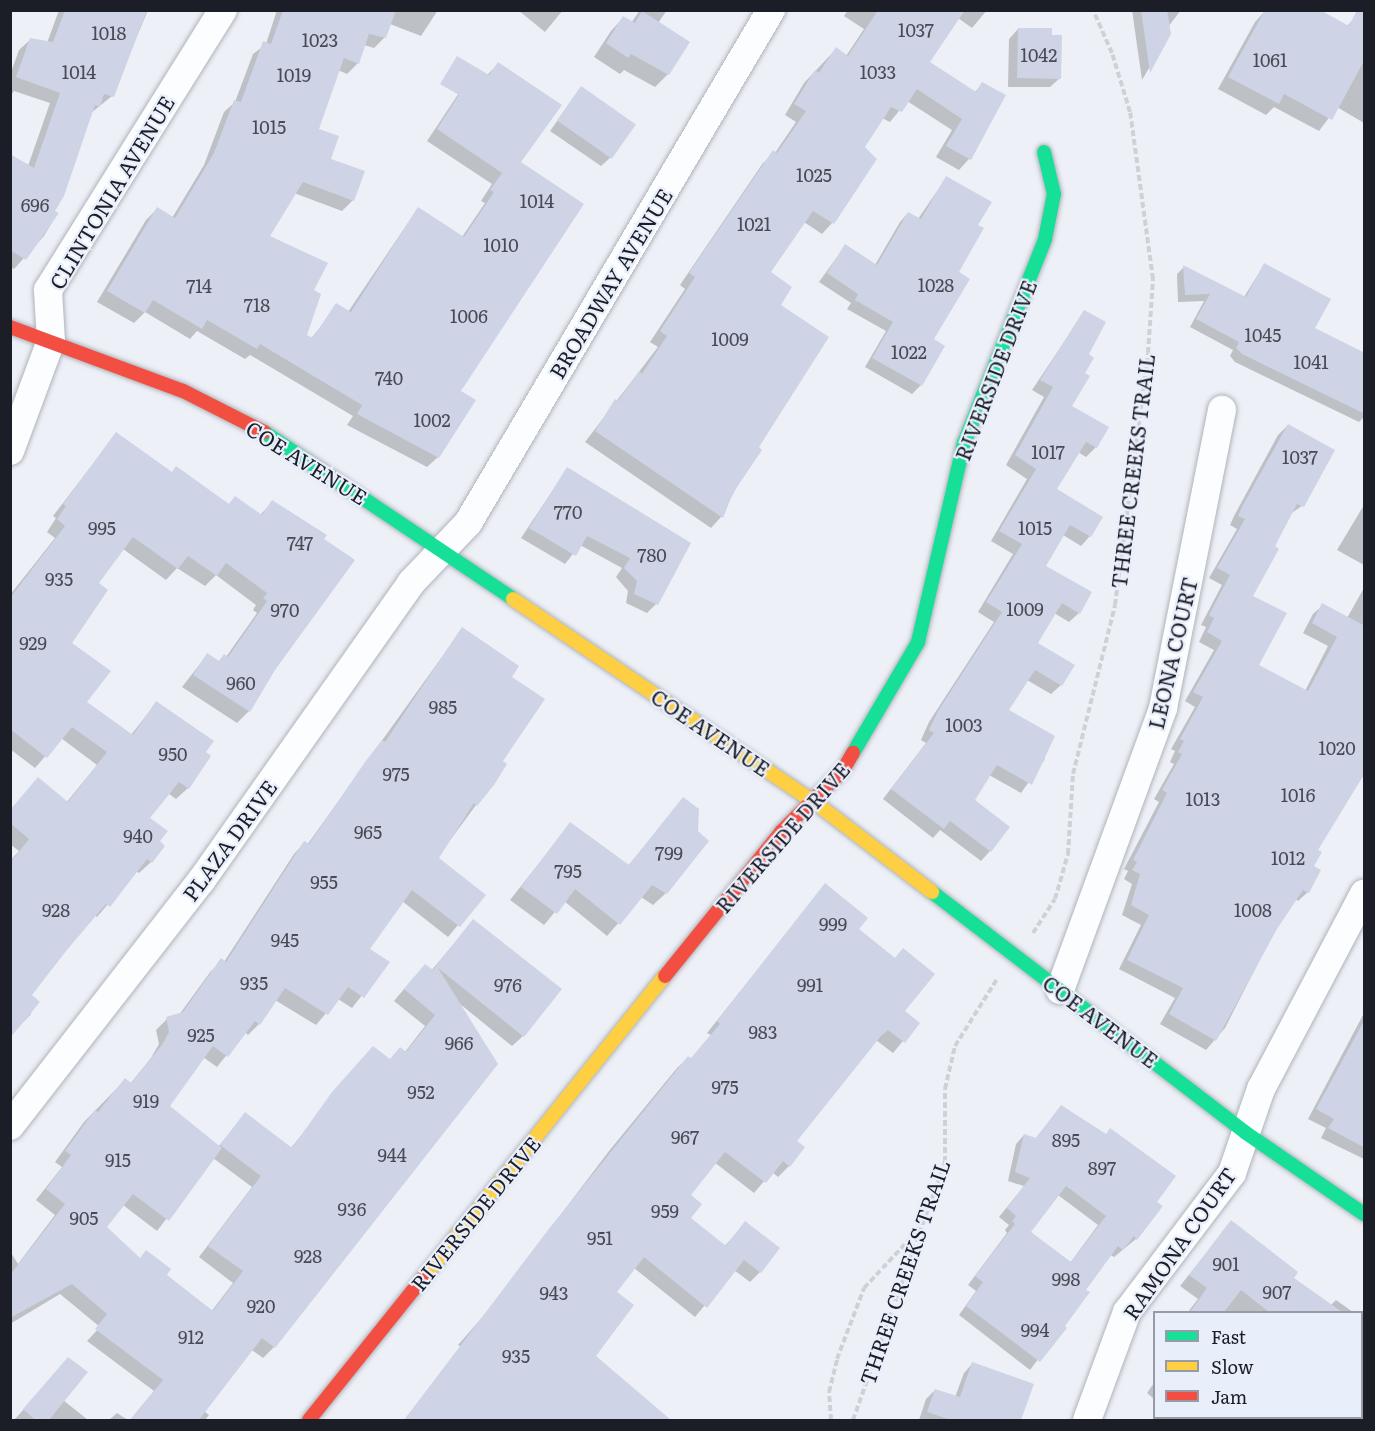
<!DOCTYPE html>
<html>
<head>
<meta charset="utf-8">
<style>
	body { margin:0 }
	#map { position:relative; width:1375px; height:1431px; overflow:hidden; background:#edf0f7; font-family:Literata,serif }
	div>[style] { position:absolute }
	.shadow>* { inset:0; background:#0003 }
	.building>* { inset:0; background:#ced3e6; transform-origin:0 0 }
	.path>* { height:4px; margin-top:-2px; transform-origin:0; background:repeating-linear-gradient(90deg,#cfd2d4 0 6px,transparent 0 9px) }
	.roads { filter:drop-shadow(0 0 2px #b0b3ba) drop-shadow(0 0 2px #b0b3ba) }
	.street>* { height:28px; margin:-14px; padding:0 14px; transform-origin:14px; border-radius:14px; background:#fcfdfe }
	.fast>* { height:14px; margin:-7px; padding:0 7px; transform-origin:7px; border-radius:7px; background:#16e098 }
	.slow>* { height:14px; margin:-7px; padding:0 7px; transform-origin:7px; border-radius:7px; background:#ffcf43 }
	.jam>* { height:14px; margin:-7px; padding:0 7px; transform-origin:7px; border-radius:7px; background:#f24e42 }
	span { translate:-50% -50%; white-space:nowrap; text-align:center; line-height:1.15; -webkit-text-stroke:4.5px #e9eefb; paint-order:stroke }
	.number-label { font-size:18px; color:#484b56 }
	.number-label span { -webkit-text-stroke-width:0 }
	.street-label { font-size:21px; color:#1b1e26 }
	.frame { position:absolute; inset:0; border:12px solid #1b1e26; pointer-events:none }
	.legend { position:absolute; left:1153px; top:1311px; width:210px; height:108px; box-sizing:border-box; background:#e9eefb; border:2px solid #979ba6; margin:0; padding:8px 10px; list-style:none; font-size:18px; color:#1b1e26 }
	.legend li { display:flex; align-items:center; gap:12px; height:30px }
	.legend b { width:30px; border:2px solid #979ba6 }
</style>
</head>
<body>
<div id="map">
	<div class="shadow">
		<i style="clip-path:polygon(59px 10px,148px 10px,112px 96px,91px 113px,53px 212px,57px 214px,44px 236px,14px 269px,10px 267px,10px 156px,28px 166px,50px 103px,14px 91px,10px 97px,10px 75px,19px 50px,30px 40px,47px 43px)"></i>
		<i style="clip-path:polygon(277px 10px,438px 10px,421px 36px,390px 24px,385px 37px,374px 48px,364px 45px,358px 63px,347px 74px,338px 70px,317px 129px,329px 160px,353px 200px,342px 211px,294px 193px,268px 236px,312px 290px,305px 336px,311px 339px,337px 305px,348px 312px,418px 208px,462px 237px,485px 203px,481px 201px,492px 184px,427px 141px,467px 81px,487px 75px,498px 64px,519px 163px,459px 392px,438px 457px,427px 467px,347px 425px,353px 416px,250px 355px,245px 359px,197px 331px,190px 339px,145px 312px,134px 323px,97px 302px,146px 220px,157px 209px,172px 218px,204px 165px,224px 112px,235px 102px,253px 54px,266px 44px)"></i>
		<i style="clip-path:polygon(518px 10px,563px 10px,545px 32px)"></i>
		<i style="clip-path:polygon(640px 10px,667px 10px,658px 23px,668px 74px,655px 87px,624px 70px,620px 74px,594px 57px,611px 31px,623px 18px,631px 23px)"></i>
		<i style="clip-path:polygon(848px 10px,987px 10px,972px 28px,958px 18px,928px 62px,974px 93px,982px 84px,969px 159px,959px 170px,936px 157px,952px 130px,907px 101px,890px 122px,882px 118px,863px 147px,875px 159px,832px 223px,822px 234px,804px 222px,769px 273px,779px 305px,757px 448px,721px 517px,711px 528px,585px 442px,658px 347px,650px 342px,685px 289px,680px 285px,763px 163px,775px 153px,796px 122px,785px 115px,804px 83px,836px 49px,846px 56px,864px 29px,844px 16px)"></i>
		<i style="clip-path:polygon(1132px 10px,1181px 10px,1168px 27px,1169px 34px,1142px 80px)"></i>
		<i style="clip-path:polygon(1266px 10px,1346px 27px,1353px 20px,1364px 26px,1364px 123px,1337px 107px,1319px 131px,1274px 107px,1266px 115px,1218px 89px,1255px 22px)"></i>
		<i style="clip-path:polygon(1018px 29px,1060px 78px,1050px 87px,1008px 87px,1009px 39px)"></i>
		<i style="clip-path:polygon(581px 88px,611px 157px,601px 166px,550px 131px)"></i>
		<i style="clip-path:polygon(946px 178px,976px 226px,932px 340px,921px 385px,912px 394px,865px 367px,886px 331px,847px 309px,851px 303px,819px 282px,845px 246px,875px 265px,900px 222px,908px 213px,918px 219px)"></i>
		<i style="clip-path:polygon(1264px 265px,1313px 328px,1364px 385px,1364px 417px,1359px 422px,1235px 362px,1230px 356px,1233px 350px,1190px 327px,1204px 301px,1178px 302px,1177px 274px,1184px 267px,1244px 297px)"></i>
		<i style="clip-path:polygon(1084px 312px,1087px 354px,1070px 406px,1096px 447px,1086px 457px,1078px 452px,1055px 490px,1090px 536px,1081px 546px,1063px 535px,1044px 566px,1079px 613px,1069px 622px,1054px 613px,1036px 644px,1061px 685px,1051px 694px,1027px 680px,1007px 710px,1045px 759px,1021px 793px,989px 775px,973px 800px,990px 851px,981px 861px,940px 830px,933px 838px,883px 799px,926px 743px,921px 740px,929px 722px,994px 622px,978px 612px,1013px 554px,991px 541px,1027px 479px,1006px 465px,1044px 397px,1032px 390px)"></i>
		<i style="clip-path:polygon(1288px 425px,1302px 506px,1290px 514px,1251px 597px,1257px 666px,1305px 691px,1328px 646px,1303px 633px,1313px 614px,1323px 605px,1347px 618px,1364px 588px,1364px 769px,1316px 850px,1308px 892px,1298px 901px,1295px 899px,1276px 928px,1225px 1028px,1206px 1050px,1160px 1024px,1175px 998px,1119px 969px,1141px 925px,1122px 915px,1132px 884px,1124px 879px,1128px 871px,1124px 869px,1159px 802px,1154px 799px,1174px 764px,1170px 762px,1175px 751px,1171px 749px,1195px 707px,1185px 701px,1214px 650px,1199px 642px,1206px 627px,1201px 625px,1222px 585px,1209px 578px,1237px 529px,1230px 525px,1234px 516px,1278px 435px)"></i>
		<i style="clip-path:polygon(116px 434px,171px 474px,228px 505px,235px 498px,260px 515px,273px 502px,274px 669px,249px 711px,237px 723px,182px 687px,207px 655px,217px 662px,226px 657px,257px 613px,253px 610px,256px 605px,216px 575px,205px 586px,177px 568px,166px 580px,123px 549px,97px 583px,70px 644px,85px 702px,131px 735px,156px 703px,204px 753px,188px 788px,176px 799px,168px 793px,148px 818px,158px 842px,151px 862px,139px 873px,136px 871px,97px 917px,94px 915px,30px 996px,31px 1014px,10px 1036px,10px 861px,19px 851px,10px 844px,10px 810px,66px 803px,97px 765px,61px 738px,35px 768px,10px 749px,10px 595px,55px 538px,47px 532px,56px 518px,53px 516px)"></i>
		<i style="clip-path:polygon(567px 469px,689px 543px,656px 604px,647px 613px,626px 603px,628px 591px,616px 577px,622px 568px,580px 545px,565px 564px,521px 538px)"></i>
		<i style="clip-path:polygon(1364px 505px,1364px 565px,1337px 550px)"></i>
		<i style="clip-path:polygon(evenodd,462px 629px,510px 677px,501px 762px,476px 805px,437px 858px,483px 895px,448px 937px,402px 901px,368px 949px,388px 962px,352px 1008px,338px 999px,316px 1025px,275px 1000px,259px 1024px,248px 1035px,245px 1032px,217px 1067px,203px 1057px,168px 1106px,218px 1147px,245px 1114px,291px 1148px,363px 1058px,389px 1060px,405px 1052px,425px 1026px,394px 1001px,415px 976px,431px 971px,473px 921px,523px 1036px,512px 1046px,460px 1004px,274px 1347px,263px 1358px,241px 1342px,205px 1412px,209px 1415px,205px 1420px,130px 1420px,154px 1391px,87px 1341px,100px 1327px,60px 1294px,10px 1324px,10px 1251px,18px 1264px,55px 1215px,36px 1200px,62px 1167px,55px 1162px,84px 1122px,125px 1080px,130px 1084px,151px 1058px,159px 1044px,156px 1030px,167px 1019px,179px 1015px,211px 971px,224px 962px,294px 854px,304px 843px,307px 845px,462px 629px,213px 1158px,252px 1187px,199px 1257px,233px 1283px,211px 1312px,139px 1259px,105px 1227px,123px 1205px,157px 1231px,213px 1158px)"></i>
		<i style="clip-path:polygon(683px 799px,666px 893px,653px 905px,641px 897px,607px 936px,564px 901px,544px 925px,510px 900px,570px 824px,628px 866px)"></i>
		<i style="clip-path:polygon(825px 885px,857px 929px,903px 1011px,918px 1023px,893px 1053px,876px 1040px,795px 1141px,789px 1166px,778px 1177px,772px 1172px,754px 1193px,714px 1162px,689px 1196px,689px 1219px,724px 1247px,745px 1223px,760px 1272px,750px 1282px,734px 1270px,695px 1317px,634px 1268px,615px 1292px,594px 1356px,669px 1420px,509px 1420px,497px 1411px,489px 1420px,399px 1420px,405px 1419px,461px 1347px,458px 1345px,487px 1312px,609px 1151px,677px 1068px,688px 1058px,690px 1060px,711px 1035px,707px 1033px)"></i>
		<i style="clip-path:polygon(1364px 1013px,1364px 1159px,1321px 1138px,1326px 1128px,1308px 1119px)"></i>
		<i style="clip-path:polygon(evenodd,1061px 1107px,1155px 1202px,1136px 1239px,1114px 1257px,1110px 1255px,1084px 1290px,1088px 1293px,1030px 1370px,959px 1315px,976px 1291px,968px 1285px,1007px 1233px,1005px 1230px,1009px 1225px,999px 1217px,1024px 1186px,1008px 1181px,1016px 1144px,1024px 1135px,1035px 1139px,1061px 1107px,1058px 1195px,1098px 1225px,1070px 1263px,1029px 1232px,1058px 1195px)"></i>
		<i style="clip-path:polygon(1231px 1222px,1291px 1278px,1330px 1306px,1336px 1300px,1353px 1312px,1188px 1312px,1198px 1299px,1180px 1286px)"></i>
		<i style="clip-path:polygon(972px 1364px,1020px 1414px,1013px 1420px,919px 1420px,926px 1399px,935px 1390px,955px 1397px,964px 1373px)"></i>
		<i style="clip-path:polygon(59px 1371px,63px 1400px,88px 1420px,14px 1420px)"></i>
		<i style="clip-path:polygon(1154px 1383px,1154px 1399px,1147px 1393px)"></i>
		<i style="clip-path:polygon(117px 1413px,128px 1420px,109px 1420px)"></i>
		<i style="clip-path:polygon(1157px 1418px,1204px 1418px,1155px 1420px)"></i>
		<i style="clip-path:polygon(1221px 1418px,1292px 1418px,1290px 1420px)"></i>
	</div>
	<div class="building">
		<i style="clip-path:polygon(65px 10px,147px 10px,114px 97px,104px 94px,100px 107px,95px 105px,64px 196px,55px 211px,59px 213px,26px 260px,10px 250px,10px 154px,34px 168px,60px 93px,16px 77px,30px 38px,53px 42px)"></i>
		<i style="clip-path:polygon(283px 10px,396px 10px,386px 38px,369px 34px,359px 64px,344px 58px,319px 129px,339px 136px,331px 159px,365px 171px,354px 201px,303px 182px,270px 236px,328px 263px,314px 290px,321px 294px,307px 335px,313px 338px,336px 303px,351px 312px,418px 207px,464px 237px,494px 192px,490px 190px,502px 173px,437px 129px,459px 95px,440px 84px,457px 56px,489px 75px,498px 62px,562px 105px,521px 162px,584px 204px,461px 391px,476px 400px,439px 458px,357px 414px,362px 405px,260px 344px,257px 349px,207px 320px,202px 329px,153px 300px,145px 313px,107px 291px,157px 207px,175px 218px,214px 153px,234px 100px,241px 102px,263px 41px,271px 44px)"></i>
		<i style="clip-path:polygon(878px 10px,965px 10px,930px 62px,976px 92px,982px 82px,1006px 95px,971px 160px,946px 146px,962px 119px,917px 89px,902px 112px,891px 107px,865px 147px,877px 159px,834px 224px,813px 211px,771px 272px,792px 287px,781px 305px,829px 337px,759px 447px,762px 450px,733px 493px,723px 518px,595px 431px,615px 399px,618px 401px,639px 371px,642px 374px,667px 336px,660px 331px,695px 277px,689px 273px,773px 150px,777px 153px,806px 111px,794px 104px,815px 70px,819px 73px,836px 47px,848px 56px)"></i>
		<i style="clip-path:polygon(1141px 10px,1167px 10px,1171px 34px,1150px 73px)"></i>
		<i style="clip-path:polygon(1265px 10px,1320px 10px,1349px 26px,1357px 10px,1365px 10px,1365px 59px,1332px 120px,1284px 94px,1279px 104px,1228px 77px)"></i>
		<i style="clip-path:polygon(642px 11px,690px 42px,669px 75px,631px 54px,628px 58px,606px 43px,623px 16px,635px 23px)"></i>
		<i style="clip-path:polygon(1018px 28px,1052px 28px,1052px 35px,1062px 35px,1061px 79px,1017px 78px)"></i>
		<i style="left:581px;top:86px;width:67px;height:42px;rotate:35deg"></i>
		<i style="clip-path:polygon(946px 176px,992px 202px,978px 225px,984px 228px,959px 272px,970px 279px,934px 339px,945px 346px,922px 386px,872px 358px,893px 322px,855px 300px,858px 294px,827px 273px,845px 244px,877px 265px,908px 212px,921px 219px)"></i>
		<i style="clip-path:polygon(1264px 263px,1331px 299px,1315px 328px,1365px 353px,1365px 414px,1242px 354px,1236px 348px,1239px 342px,1196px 319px,1210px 294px,1185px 295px,1183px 265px,1246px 297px)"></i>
		<i style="clip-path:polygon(1084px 310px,1106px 322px,1089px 354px,1094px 358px,1085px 373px,1090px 376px,1072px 406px,1109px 427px,1097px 448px,1086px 442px,1057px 489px,1103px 517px,1091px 537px,1070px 525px,1046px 566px,1092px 592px,1080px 614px,1062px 603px,1038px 643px,1075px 665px,1062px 686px,1035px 670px,1009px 710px,1055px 736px,1032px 785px,997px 765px,975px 800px,1010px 827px,991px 852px,950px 821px,944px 829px,891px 789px,934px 733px,929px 730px,938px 711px,1002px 612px,986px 602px,1022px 544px,999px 531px,1036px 469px,1015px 455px,1053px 387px,1040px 380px)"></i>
		<i style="clip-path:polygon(1288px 424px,1335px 450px,1304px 507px,1297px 504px,1275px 546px,1279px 549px,1253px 596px,1287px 613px,1259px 665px,1308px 691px,1337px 637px,1312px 623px,1322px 603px,1365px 626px,1365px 773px,1318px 850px,1322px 852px,1314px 866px,1321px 870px,1309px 893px,1303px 890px,1277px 929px,1216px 1041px,1169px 1014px,1183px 988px,1127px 960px,1149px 915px,1131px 905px,1140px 874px,1132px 870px,1137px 862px,1133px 860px,1167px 793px,1162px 790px,1182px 754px,1178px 752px,1184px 741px,1180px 739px,1203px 697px,1193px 692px,1222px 641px,1207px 632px,1214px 618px,1209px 615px,1230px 575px,1217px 568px,1245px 519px,1238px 516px,1243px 505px)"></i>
		<i style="clip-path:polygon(116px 432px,172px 472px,176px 466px,229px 504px,235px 496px,262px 515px,272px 500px,327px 535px,324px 539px,355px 560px,275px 670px,250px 712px,193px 675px,207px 653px,219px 661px,224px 654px,228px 657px,267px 601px,263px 598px,267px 593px,226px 563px,217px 576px,188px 556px,178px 569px,133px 537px,99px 583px,108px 590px,72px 643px,111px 671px,87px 702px,133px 735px,156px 701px,214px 741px,206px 752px,211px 756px,189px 789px,179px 782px,150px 818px,168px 831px,160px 841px,165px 846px,152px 863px,147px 859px,110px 907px,106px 904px,66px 951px,32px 995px,40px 1002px,10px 1038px,10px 863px,29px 839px,10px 823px,10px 810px,38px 777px,68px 802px,107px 752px,72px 727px,47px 758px,10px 729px,10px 598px,65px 526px,57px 519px,66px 506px,63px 504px)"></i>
		<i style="clip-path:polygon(567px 467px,691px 543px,658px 605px,634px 594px,637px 581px,624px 568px,630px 558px,587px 536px,576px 556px,529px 528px)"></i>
		<i style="clip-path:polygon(462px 627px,519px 666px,512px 677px,545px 699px,503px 761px,507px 764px,494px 785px,477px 806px,474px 803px,439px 858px,486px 895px,460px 927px,412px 890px,370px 949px,390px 962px,364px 998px,348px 987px,328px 1015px,285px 988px,260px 1025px,255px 1021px,228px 1057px,213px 1046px,170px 1106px,222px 1148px,169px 1221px,133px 1194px,107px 1227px,140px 1258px,146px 1250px,171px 1269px,167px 1275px,213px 1311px,243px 1271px,208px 1246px,261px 1176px,220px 1145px,245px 1112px,292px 1148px,332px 1092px,373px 1046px,390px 1059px,400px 1047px,406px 1052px,435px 1015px,404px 989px,425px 964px,433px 970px,473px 919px,562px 989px,524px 1037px,438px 968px,498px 1064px,275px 1348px,262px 1338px,199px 1420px,130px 1420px,163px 1380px,95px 1329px,107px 1314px,72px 1284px,10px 1318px,10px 1275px,65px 1204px,46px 1189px,71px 1155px,65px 1151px,95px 1110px,98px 1112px,125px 1078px,131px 1083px,162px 1045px,169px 1032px,166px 1017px,183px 1012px,221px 958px,226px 962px,304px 841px,309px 844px,365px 762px,382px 740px,385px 742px)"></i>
		<i style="clip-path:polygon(683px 797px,699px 809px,698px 831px,709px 841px,667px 894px,652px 885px,620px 925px,575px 889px,557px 914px,521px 887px,570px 822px,629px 865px)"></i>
		<i style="clip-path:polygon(825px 883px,868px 918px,859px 929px,895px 958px,903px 948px,935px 974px,905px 1011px,920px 1023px,905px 1043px,888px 1030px,881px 1036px,797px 1141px,805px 1147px,790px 1167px,783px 1161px,766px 1183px,725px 1152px,691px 1195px,702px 1204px,691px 1218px,726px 1246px,745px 1221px,780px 1248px,761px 1273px,744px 1260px,707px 1308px,644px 1257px,617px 1292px,634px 1305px,596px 1356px,671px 1420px,404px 1420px,548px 1230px,688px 1056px,691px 1058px,720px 1024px,717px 1021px)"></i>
		<i style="clip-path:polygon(1365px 1019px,1365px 1148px,1328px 1128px,1334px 1119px,1316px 1109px)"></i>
		<i style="clip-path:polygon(evenodd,1061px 1105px,1106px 1134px,1110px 1128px,1176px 1176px,1157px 1202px,1163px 1206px,1137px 1240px,1134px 1236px,1123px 1250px,1118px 1246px,1086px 1290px,1090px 1292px,1065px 1326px,1067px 1328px,1040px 1362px,966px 1306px,983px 1282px,975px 1276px,1015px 1224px,1012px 1221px,1016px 1216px,1007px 1208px,1030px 1178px,1015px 1172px,1024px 1134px,1036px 1138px,1061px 1105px,1066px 1186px,1106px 1216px,1071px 1262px,1031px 1232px,1066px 1186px)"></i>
		<i style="clip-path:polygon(1231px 1220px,1298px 1272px,1294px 1278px,1342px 1312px,1269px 1312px,1241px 1290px,1224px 1312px,1190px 1312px,1207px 1288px,1189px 1275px)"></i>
		<i style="clip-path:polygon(68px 1357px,88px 1372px,49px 1420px,35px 1420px,23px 1409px)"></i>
		<i style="clip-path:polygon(972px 1362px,1034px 1384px,1021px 1420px,951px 1420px,927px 1412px,935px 1389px,960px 1397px)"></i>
	</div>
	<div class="path">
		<i style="left:1033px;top:933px;width:40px;rotate:-57.1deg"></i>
		<i style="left:1055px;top:899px;width:47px;rotate:-73.9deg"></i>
		<i style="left:1068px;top:854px;width:80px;rotate:-86.4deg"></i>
		<i style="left:1073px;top:774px;width:174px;rotate:-76deg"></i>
		<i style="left:1115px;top:605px;width:254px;rotate:-82.5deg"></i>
		<i style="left:1148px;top:353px;width:74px;rotate:-86.1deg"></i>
		<i style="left:1153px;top:279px;width:169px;rotate:-97.8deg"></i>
		<i style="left:1130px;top:112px;width:62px;rotate:-107deg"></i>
		<i style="left:1112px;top:53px;width:47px;rotate:-113.8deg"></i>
		<i style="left:831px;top:1420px;width:28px;rotate:-94deg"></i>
		<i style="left:829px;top:1392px;width:34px;rotate:-76deg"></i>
		<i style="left:837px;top:1359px;width:76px;rotate:-69.2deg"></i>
		<i style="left:864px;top:1288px;width:82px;rotate:-47deg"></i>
		<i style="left:853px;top:1420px;width:274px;rotate:-70.4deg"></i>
		<i style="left:945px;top:1162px;width:73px;rotate:-90deg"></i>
		<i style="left:945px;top:1089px;width:44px;rotate:-76.9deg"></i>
		<i style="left:955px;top:1046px;width:79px;rotate:-57.9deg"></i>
	</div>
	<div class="roads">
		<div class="street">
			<i style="left:10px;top:451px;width:117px;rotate:-69.6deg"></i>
			<i style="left:51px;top:341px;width:51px;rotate:-93.4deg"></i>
			<i style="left:48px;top:290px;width:330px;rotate:-58deg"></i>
			<i style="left:1060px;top:990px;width:300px;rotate:-69.9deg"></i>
			<i style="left:1163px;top:708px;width:304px;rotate:-78.8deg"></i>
			<i style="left:10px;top:1126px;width:311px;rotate:-52.1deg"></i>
			<i style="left:201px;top:881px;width:365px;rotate:-54.8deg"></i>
			<i style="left:411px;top:583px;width:83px;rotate:-46.5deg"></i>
			<i style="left:468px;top:523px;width:596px;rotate:-59.43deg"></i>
			<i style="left:1087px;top:1420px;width:115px;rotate:-69.7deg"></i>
			<i style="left:1127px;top:1312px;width:174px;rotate:-52.9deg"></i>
			<i style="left:1232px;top:1173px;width:89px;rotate:-71deg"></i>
			<i style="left:1261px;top:1089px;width:221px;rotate:-62.2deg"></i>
		</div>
		<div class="fast">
			<i style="left:264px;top:432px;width:300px;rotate:33.8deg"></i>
			<i style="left:853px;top:753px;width:129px;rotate:-59.6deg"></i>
			<i style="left:918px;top:642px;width:204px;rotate:-77deg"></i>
			<i style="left:964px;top:443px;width:219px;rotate:-68.3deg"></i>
			<i style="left:1045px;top:239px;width:46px;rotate:-78.7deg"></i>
			<i style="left:1054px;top:194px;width:43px;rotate:-103.4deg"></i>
			<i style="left:932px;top:892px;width:396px;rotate:37.5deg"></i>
			<i style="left:1246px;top:1133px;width:143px;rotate:34.5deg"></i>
		</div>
		<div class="slow">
			<i style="left:513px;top:599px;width:362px;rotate:34deg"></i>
			<i style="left:813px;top:801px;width:150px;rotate:37.4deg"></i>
			<i style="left:422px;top:1279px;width:388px;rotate:-51.3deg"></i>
		</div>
		<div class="jam">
			<i style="left:10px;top:327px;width:184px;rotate:20.3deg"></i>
			<i style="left:183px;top:391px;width:91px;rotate:26.8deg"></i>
			<i style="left:665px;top:976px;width:185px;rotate:-51.1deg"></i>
			<i style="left:781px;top:832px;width:88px;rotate:-45deg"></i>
			<i style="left:843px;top:770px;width:20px;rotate:-60deg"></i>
			<i style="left:309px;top:1420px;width:181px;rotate:-51.3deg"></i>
		</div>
	</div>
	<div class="number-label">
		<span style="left:916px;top:30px">1037</span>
		<span style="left:109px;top:33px">1018</span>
		<span style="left:320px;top:40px">1023</span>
		<span style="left:1039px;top:55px">1042</span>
		<span style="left:1270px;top:60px">1061</span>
		<span style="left:79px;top:72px">1014</span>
		<span style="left:878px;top:72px">1033</span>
		<span style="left:294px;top:75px">1019</span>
		<span style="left:269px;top:127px">1015</span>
		<span style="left:814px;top:175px">1025</span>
		<span style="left:537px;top:201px">1014</span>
		<span style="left:35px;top:205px">696</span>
		<span style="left:754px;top:224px">1021</span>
		<span style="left:501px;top:245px">1010</span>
		<span style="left:936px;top:285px">1028</span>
		<span style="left:199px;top:286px">714</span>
		<span style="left:257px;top:305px">718</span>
		<span style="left:469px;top:316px">1006</span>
		<span style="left:1263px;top:335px">1045</span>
		<span style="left:730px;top:339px">1009</span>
		<span style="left:909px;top:352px">1022</span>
		<span style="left:1311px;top:362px">1041</span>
		<span style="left:389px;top:378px">740</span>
		<span style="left:432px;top:420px">1002</span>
		<span style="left:1048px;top:452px">1017</span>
		<span style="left:1300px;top:457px">1037</span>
		<span style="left:568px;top:512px">770</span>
		<span style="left:102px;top:528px">995</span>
		<span style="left:1035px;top:528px">1015</span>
		<span style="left:300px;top:543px">747</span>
		<span style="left:652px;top:555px">780</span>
		<span style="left:59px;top:579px">935</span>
		<span style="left:1025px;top:609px">1009</span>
		<span style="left:285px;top:610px">970</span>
		<span style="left:33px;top:643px">929</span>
		<span style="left:241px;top:683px">960</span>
		<span style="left:443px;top:707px">985</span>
		<span style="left:964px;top:725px">1003</span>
		<span style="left:1337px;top:748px">1020</span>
		<span style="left:173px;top:754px">950</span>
		<span style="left:396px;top:774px">975</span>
		<span style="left:1298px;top:795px">1016</span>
		<span style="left:1203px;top:799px">1013</span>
		<span style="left:368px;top:832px">965</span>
		<span style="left:138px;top:836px">940</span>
		<span style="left:669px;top:853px">799</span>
		<span style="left:1288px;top:858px">1012</span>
		<span style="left:568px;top:871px">795</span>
		<span style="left:324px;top:882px">955</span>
		<span style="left:56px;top:910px">928</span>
		<span style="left:1253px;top:910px">1008</span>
		<span style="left:833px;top:924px">999</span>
		<span style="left:285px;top:940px">945</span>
		<span style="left:254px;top:983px">935</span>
		<span style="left:508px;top:985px">976</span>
		<span style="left:810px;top:985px">991</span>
		<span style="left:763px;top:1032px">983</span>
		<span style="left:201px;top:1035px">925</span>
		<span style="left:459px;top:1043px">966</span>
		<span style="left:725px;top:1087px">975</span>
		<span style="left:421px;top:1092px">952</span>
		<span style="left:146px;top:1101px">919</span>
		<span style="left:685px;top:1137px">967</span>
		<span style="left:1066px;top:1140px">895</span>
		<span style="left:392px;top:1155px">944</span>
		<span style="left:118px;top:1160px">915</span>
		<span style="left:1102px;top:1168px">897</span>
		<span style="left:352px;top:1209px">936</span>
		<span style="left:665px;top:1211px">959</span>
		<span style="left:84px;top:1218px">905</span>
		<span style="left:600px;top:1238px">951</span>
		<span style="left:308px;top:1256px">928</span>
		<span style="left:1226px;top:1264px">901</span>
		<span style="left:1066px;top:1279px">998</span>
		<span style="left:1277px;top:1292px">907</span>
		<span style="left:554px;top:1293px">943</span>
		<span style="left:261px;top:1306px">920</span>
		<span style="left:1035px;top:1330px">994</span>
		<span style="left:191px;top:1337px">912</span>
		<span style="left:516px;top:1356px">935</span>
	</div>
	<div class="street-label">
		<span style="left:111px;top:192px;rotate:-59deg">CLINTONIA AVENUE</span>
		<span style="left:610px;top:283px;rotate:-59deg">BROADWAY AVENUE</span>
		<span style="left:995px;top:370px;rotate:-69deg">RIVERSIDE DRIVE</span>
		<span style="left:307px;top:462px;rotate:32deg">COE AVENUE</span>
		<span style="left:1132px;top:471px;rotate:-83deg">THREE CREEKS TRAIL</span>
		<span style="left:1172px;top:653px;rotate:-77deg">LEONA COURT</span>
		<span style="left:711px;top:732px;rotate:34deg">COE AVENUE</span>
		<span style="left:782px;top:837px;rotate:-49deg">RIVERSIDE DRIVE</span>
		<span style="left:229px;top:840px;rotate:-54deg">PLAZA DRIVE</span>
		<span style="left:1101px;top:1021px;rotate:37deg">COE AVENUE</span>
		<span style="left:475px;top:1213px;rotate:-51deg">RIVERSIDE DRIVE</span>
		<span style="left:1179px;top:1243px;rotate:-55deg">RAMONA COURT</span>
		<span style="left:904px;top:1272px;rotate:-71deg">THREE CREEKS TRAIL</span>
	</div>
	<div class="frame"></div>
	<ul class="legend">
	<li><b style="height:8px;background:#16e098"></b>Fast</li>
	<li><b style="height:8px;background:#ffcf43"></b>Slow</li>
	<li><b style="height:8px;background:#f24e42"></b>Jam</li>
	</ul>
</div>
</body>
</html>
